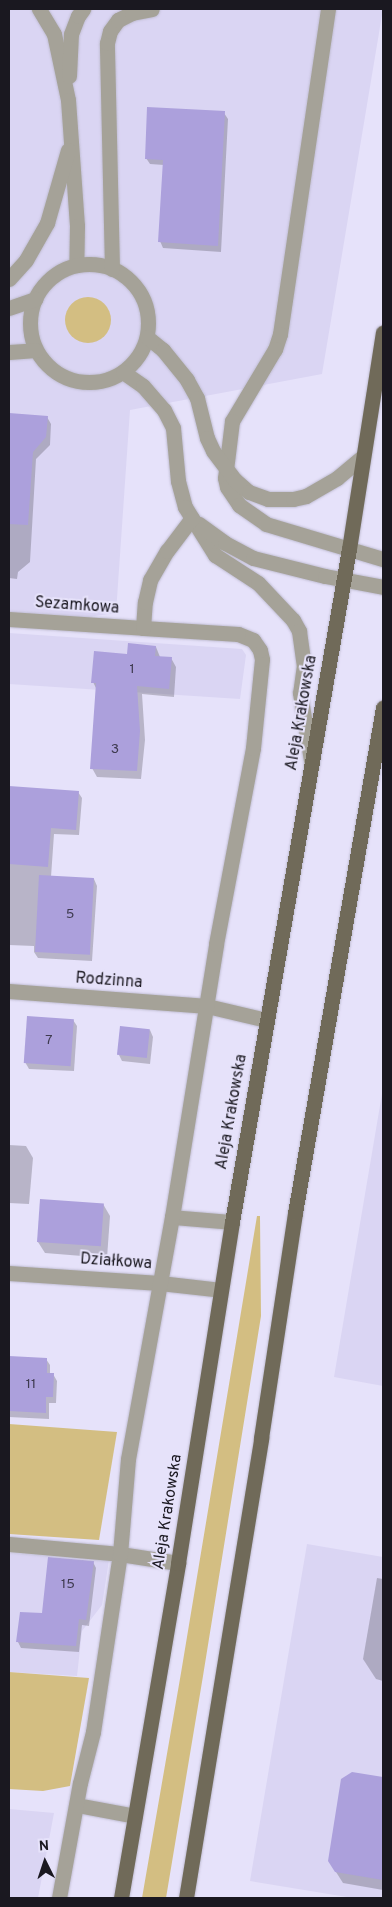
<!DOCTYPE html>
<html>
<head>
<meta charset="utf-8">
<style>
	body { margin:0 }
	#map { position:relative; width:392px; height:1907px; overflow:hidden; background:#e6e2fa; font-family:Overpass,sans-serif }
	div>[style] { position:absolute }
	.built>* { inset:0; background:#dad5f3 }
	.green>* { inset:0; background:#d3be82 }
	.round { border-radius:50% }
	.shadow>* { inset:0; background:#0003 }
	.building>* { inset:0; background:#aca0dc; transform-origin:0 0 }
	.roads { filter:drop-shadow(0 0 1px #c1bed3) drop-shadow(0 0 1px #c1bed3) }
	.minor>* { height:15px; margin:-7.5px; padding:0 7.5px; transform-origin:7.5px; border-radius:7.5px; background:#a5a298 }
	.minor>.ring { margin:-7.5px; padding:0; box-sizing:content-box; background:none; border:15px solid #a5a298; border-radius:50% }
	.major>* { height:15px; margin:-7.5px; padding:0 7.5px; transform-origin:7.5px; border-radius:7.5px; background:#706a59 }
	span { translate:-50% -50%; white-space:nowrap; text-align:center; line-height:1.15; -webkit-text-stroke:4px #e6e2fa; paint-order:stroke }
	.number-label { font-size:14px; color:#3e3a4f }
	.number-label span { -webkit-text-stroke-width:0 }
	.street-label { font-size:16px; color:#1a1820 }
	.frame { position:absolute; inset:0; border:10px solid #1a1820; pointer-events:none }
	.north { position:absolute; left:20px; top:1837px; width:50px; height:50px; -webkit-text-stroke:4px #e6e2fa; paint-order:stroke; rotate:356deg; font-size:14px; font-weight:700; line-height:20px; text-align:center; color:#1a1820 }
	.north::after { content:''; display:block; margin:auto; width:18px; height:22px; background:#1a1820; clip-path:polygon(50% 0,100% 100%,50% 72%,0 100%) }
</style>
</head>
<body>
<div id="map">
	<div class="built">
		<i style="clip-path:polygon(9px 9px,383px 9px,322px 374px,130px 410px,116px 613px,81px 618px,9px 613px)"></i>
		<i style="clip-path:polygon(9px 633px,242px 649px,246px 655px,240px 699px,9px 684px)"></i>
		<i style="clip-path:polygon(383px 1088px,383px 1386px,334px 1377px)"></i>
		<i style="clip-path:polygon(307px 1544px,383px 1557px,383px 1898px,353px 1898px,250px 1881px)"></i>
		<i style="clip-path:polygon(9px 1553px,109px 1560px,102px 1605px,82px 1631px,77px 1676px,9px 1672px)"></i>
		<i style="clip-path:polygon(9px 1809px,54px 1813px,38px 1898px,9px 1898px)"></i>
	</div>
	<div class="green">
		<i class="round" style="left:65px;top:297px;width:46px;height:46px"></i>
		<i style="clip-path:polygon(257px 1216px,260px 1216px,261px 1316px,203px 1676px,166px 1898px,142px 1898px,181px 1673px)"></i>
		<i style="clip-path:polygon(9px 1424px,117px 1432px,99px 1540px,9px 1534px)"></i>
		<i style="clip-path:polygon(9px 1672px,89px 1678px,70px 1786px,43px 1791px,9px 1789px)"></i>
	</div>
	<div class="shadow">
		<i style="clip-path:polygon(224px 113px,228px 119px,221px 252px,163px 248px,160px 241px,164px 165px,150px 164px,146px 158px)"></i>
		<i style="clip-path:polygon(9px 415px,47px 417px,51px 424px,50px 445px,36px 459px,30px 562px,18px 572px,17px 579px,9px 578px)"></i>
		<i style="clip-path:polygon(156px 647px,160px 657px,171px 658px,176px 667px,174px 697px,142px 694px,145px 740px,141px 779px,97px 777px,92px 768px,97px 690px,93px 682px,128px 655px)"></i>
		<i style="clip-path:polygon(9px 787px,78px 792px,82px 798px,79px 835px,54px 834px,51px 877px,94px 879px,97px 886px,92px 961px,38px 958px,34px 952px,34px 946px,9px 945px)"></i>
		<i style="clip-path:polygon(73px 1020px,77px 1026px,74px 1071px,29px 1069px,25px 1062px)"></i>
		<i style="clip-path:polygon(150px 1030px,153px 1037px,150px 1064px,122px 1061px,119px 1055px)"></i>
		<i style="clip-path:polygon(9px 1145px,26px 1146px,33px 1158px,29px 1204px,9px 1203px)"></i>
		<i style="clip-path:polygon(103px 1204px,110px 1216px,107px 1258px,45px 1253px,38px 1242px)"></i>
		<i style="clip-path:polygon(9px 1358px,46px 1359px,50px 1365px,50px 1374px,53px 1374px,57px 1381px,56px 1403px,49px 1403px,49px 1419px,9px 1417px)"></i>
		<i style="clip-path:polygon(93px 1562px,96px 1568px,89px 1626px,82px 1625px,79px 1652px,21px 1648px,18px 1642px)"></i>
		<i style="clip-path:polygon(377px 1578px,383px 1579px,383px 1681px,376px 1679px,363px 1659px)"></i>
		<i style="clip-path:polygon(352px 1773px,383px 1778px,383px 1890px,343px 1883px,329px 1861px)"></i>
	</div>
	<div class="building">
		<i style="clip-path:polygon(147px 107px,225px 111px,218px 246px,158px 242px,163px 160px,145px 159px)"></i>
		<i style="clip-path:polygon(9px 413px,48px 416px,46px 437px,33px 452px,28px 525px,9px 524px)"></i>
		<i style="clip-path:polygon(128px 643px,156px 646px,155px 656px,172px 657px,169px 689px,137px 686px,140px 731px,137px 771px,90px 769px,96px 683px,91px 683px,94px 651px,127px 654px)"></i>
		<i style="clip-path:polygon(9px 786px,79px 791px,76px 830px,51px 828px,48px 867px,9px 864px)"></i>
		<i style="left:39px;top:875px;width:55px;height:77px;rotate:3deg"></i>
		<i style="left:27px;top:1016px;width:47px;height:47px;rotate:4deg"></i>
		<i style="left:120px;top:1026px;width:30px;height:29px;rotate:6deg"></i>
		<i style="left:40px;top:1199px;width:64px;height:43px;rotate:4deg"></i>
		<i style="clip-path:polygon(9px 1356px,47px 1358px,47px 1373px,54px 1373px,53px 1397px,46px 1397px,46px 1413px,9px 1411px)"></i>
		<i style="clip-path:polygon(48px 1557px,94px 1561px,86px 1620px,79px 1619px,76px 1646px,16px 1642px,20px 1612px,42px 1613px)"></i>
		<i style="clip-path:polygon(352px 1772px,383px 1777px,383px 1880px,335px 1872px,328px 1861px,341px 1779px)"></i>
	</div>
	<div class="roads">
		<div class="minor">
			<i style="left:39px;top:9px;width:29px;rotate:59deg"></i>
			<i style="left:54px;top:34px;width:67px;rotate:78deg"></i>
			<i style="left:68px;top:100px;width:126px;rotate:85.9deg"></i>
			<i style="left:77px;top:226px;width:39px;rotate:91deg"></i>
			<i style="left:328px;top:9px;width:329px;rotate:98.4deg"></i>
			<i style="left:280px;top:334px;width:16px;rotate:108deg"></i>
			<i style="left:275px;top:349px;width:84px;rotate:120.8deg"></i>
			<i style="left:232px;top:421px;width:57px;rotate:97deg"></i>
			<i style="left:225px;top:478px;width:9px;rotate:77deg"></i>
			<i style="left:227px;top:487px;width:22px;rotate:56deg"></i>
			<i style="left:239px;top:505px;width:33px;rotate:35deg"></i>
			<i style="left:266px;top:524px;width:122px;rotate:16.7deg"></i>
			<i style="left:69px;top:76px;width:42px;rotate:-87.3deg"></i>
			<i style="left:71px;top:34px;width:19px;rotate:-69deg"></i>
			<i style="left:78px;top:16px;width:9px;rotate:-54deg"></i>
			<i class="ring" style="left:30px;top:264px;width:103px;height:103px"></i>
			<i style="left:112px;top:269px;width:226px;rotate:-91.3deg"></i>
			<i style="left:107px;top:43px;width:12px;rotate:-76deg"></i>
			<i style="left:110px;top:31px;width:14px;rotate:-54deg"></i>
			<i style="left:118px;top:20px;width:16px;rotate:-27deg"></i>
			<i style="left:132px;top:13px;width:20px;rotate:-11deg"></i>
			<i style="left:9px;top:279px;width:25px;rotate:-48deg"></i>
			<i style="left:26px;top:260px;width:43px;rotate:-60.4deg"></i>
			<i style="left:47px;top:223px;width:76px;rotate:-74deg"></i>
			<i style="left:9px;top:308px;width:28px;rotate:-19deg"></i>
			<i style="left:147px;top:337px;width:21px;rotate:39deg"></i>
			<i style="left:163px;top:350px;width:38px;rotate:51deg"></i>
			<i style="left:187px;top:380px;width:21px;rotate:61deg"></i>
			<i style="left:197px;top:398px;width:41px;rotate:76deg"></i>
			<i style="left:207px;top:438px;width:14px;rotate:65deg"></i>
			<i style="left:213px;top:451px;width:36px;rotate:53deg"></i>
			<i style="left:235px;top:480px;width:18px;rotate:41deg"></i>
			<i style="left:249px;top:492px;width:20px;rotate:20deg"></i>
			<i style="left:268px;top:499px;width:25px"></i>
			<i style="left:293px;top:499px;width:13px;rotate:-13deg"></i>
			<i style="left:306px;top:496px;width:36px;rotate:-30deg"></i>
			<i style="left:337px;top:478px;width:34px;rotate:-40deg"></i>
			<i style="left:9px;top:352px;width:27px;rotate:-4deg"></i>
			<i style="left:123px;top:372px;width:24px;rotate:35deg"></i>
			<i style="left:143px;top:386px;width:32px;rotate:49deg"></i>
			<i style="left:164px;top:410px;width:20px;rotate:63deg"></i>
			<i style="left:173px;top:428px;width:53px;rotate:84.6deg"></i>
			<i style="left:178px;top:481px;width:27px;rotate:75deg"></i>
			<i style="left:185px;top:507px;width:57px;rotate:58deg"></i>
			<i style="left:215px;top:555px;width:51px;rotate:33.1deg"></i>
			<i style="left:258px;top:583px;width:51px;rotate:46.6deg"></i>
			<i style="left:293px;top:620px;width:13px;rotate:61deg"></i>
			<i style="left:299px;top:631px;width:34px;rotate:82deg"></i>
			<i style="left:304px;top:665px;width:28px;rotate:98deg"></i>
			<i style="left:300px;top:693px;width:68px;rotate:80.7deg"></i>
			<i style="left:199px;top:524px;width:32px;rotate:36deg"></i>
			<i style="left:225px;top:543px;width:32px;rotate:28deg"></i>
			<i style="left:253px;top:558px;width:74px;rotate:14deg"></i>
			<i style="left:325px;top:576px;width:59px;rotate:10.7deg"></i>
			<i style="left:9px;top:619px;width:134px;rotate:3.8deg"></i>
			<i style="left:9px;top:991px;width:199px;rotate:4.3deg"></i>
			<i style="left:207px;top:1006px;width:61px;rotate:13.3deg"></i>
			<i style="left:172px;top:1217px;width:60px;rotate:4.8deg"></i>
			<i style="left:9px;top:1273px;width:151px;rotate:3.8deg"></i>
			<i style="left:160px;top:1283px;width:61px;rotate:6.5deg"></i>
			<i style="left:9px;top:1544px;width:111px;rotate:5.1deg"></i>
			<i style="left:120px;top:1554px;width:59px;rotate:8.8deg"></i>
			<i style="left:77px;top:1805px;width:59px;rotate:10.7deg"></i>
			<i style="left:59px;top:1898px;width:117px;rotate:-79.7deg"></i>
			<i style="left:80px;top:1783px;width:53px;rotate:-75.7deg"></i>
			<i style="left:93px;top:1732px;width:180px;rotate:-81.4deg"></i>
			<i style="left:120px;top:1554px;width:95px;rotate:-85.2deg"></i>
			<i style="left:128px;top:1459px;width:246px;rotate:-79.7deg"></i>
			<i style="left:172px;top:1217px;width:277px;rotate:-80.8deg"></i>
			<i style="left:216px;top:944px;width:199px;rotate:-79.3deg"></i>
			<i style="left:253px;top:748px;width:89px;rotate:-84.2deg"></i>
			<i style="left:262px;top:659px;width:9px;rotate:-103deg"></i>
			<i style="left:260px;top:650px;width:12px;rotate:-125deg"></i>
			<i style="left:253px;top:640px;width:16px;rotate:-158deg"></i>
			<i style="left:238px;top:634px;width:95px;rotate:-176.4deg"></i>
			<i style="left:143px;top:628px;width:26px;rotate:-86deg"></i>
			<i style="left:145px;top:602px;width:23px;rotate:-77deg"></i>
			<i style="left:150px;top:580px;width:34px;rotate:-60deg"></i>
			<i style="left:167px;top:551px;width:41px;rotate:-52.9deg"></i>
		</div>
		<div class="major">
			<i style="left:121px;top:1898px;width:340px;rotate:-80.3deg"></i>
			<i style="left:178px;top:1563px;width:345px;rotate:-81deg"></i>
			<i style="left:232px;top:1222px;width:683px;rotate:-80.14deg"></i>
			<i style="left:349px;top:549px;width:219px;rotate:-81.1deg"></i>
			<i style="left:186px;top:1898px;width:466px;rotate:-80.7deg"></i>
			<i style="left:261px;top:1438px;width:228px;rotate:-81.4deg"></i>
			<i style="left:295px;top:1213px;width:513px;rotate:-80.12deg"></i>
		</div>
	</div>
	<div class="number-label">
		<span style="left:132px;top:670px">1</span>
		<span style="left:115px;top:750px">3</span>
		<span style="left:70px;top:915px">5</span>
		<span style="left:49px;top:1041px">7</span>
		<span style="left:31px;top:1385px">11</span>
		<span style="left:68px;top:1585px">15</span>
	</div>
	<div class="street-label">
		<span style="left:77px;top:606px;rotate:4deg">Sezamkowa</span>
		<span style="left:302px;top:713px;rotate:-80deg">Aleja Krakowska</span>
		<span style="left:109px;top:981px;rotate:4deg">Rodzinna</span>
		<span style="left:232px;top:1112px;rotate:-80deg">Aleja Krakowska</span>
		<span style="left:116px;top:1262px;rotate:4deg">Działkowa</span>
		<span style="left:168px;top:1512px;rotate:-81deg">Aleja Krakowska</span>
	</div>
	<div class="frame"></div>
	<div class="north">N</div>
</div>
</body>
</html>
